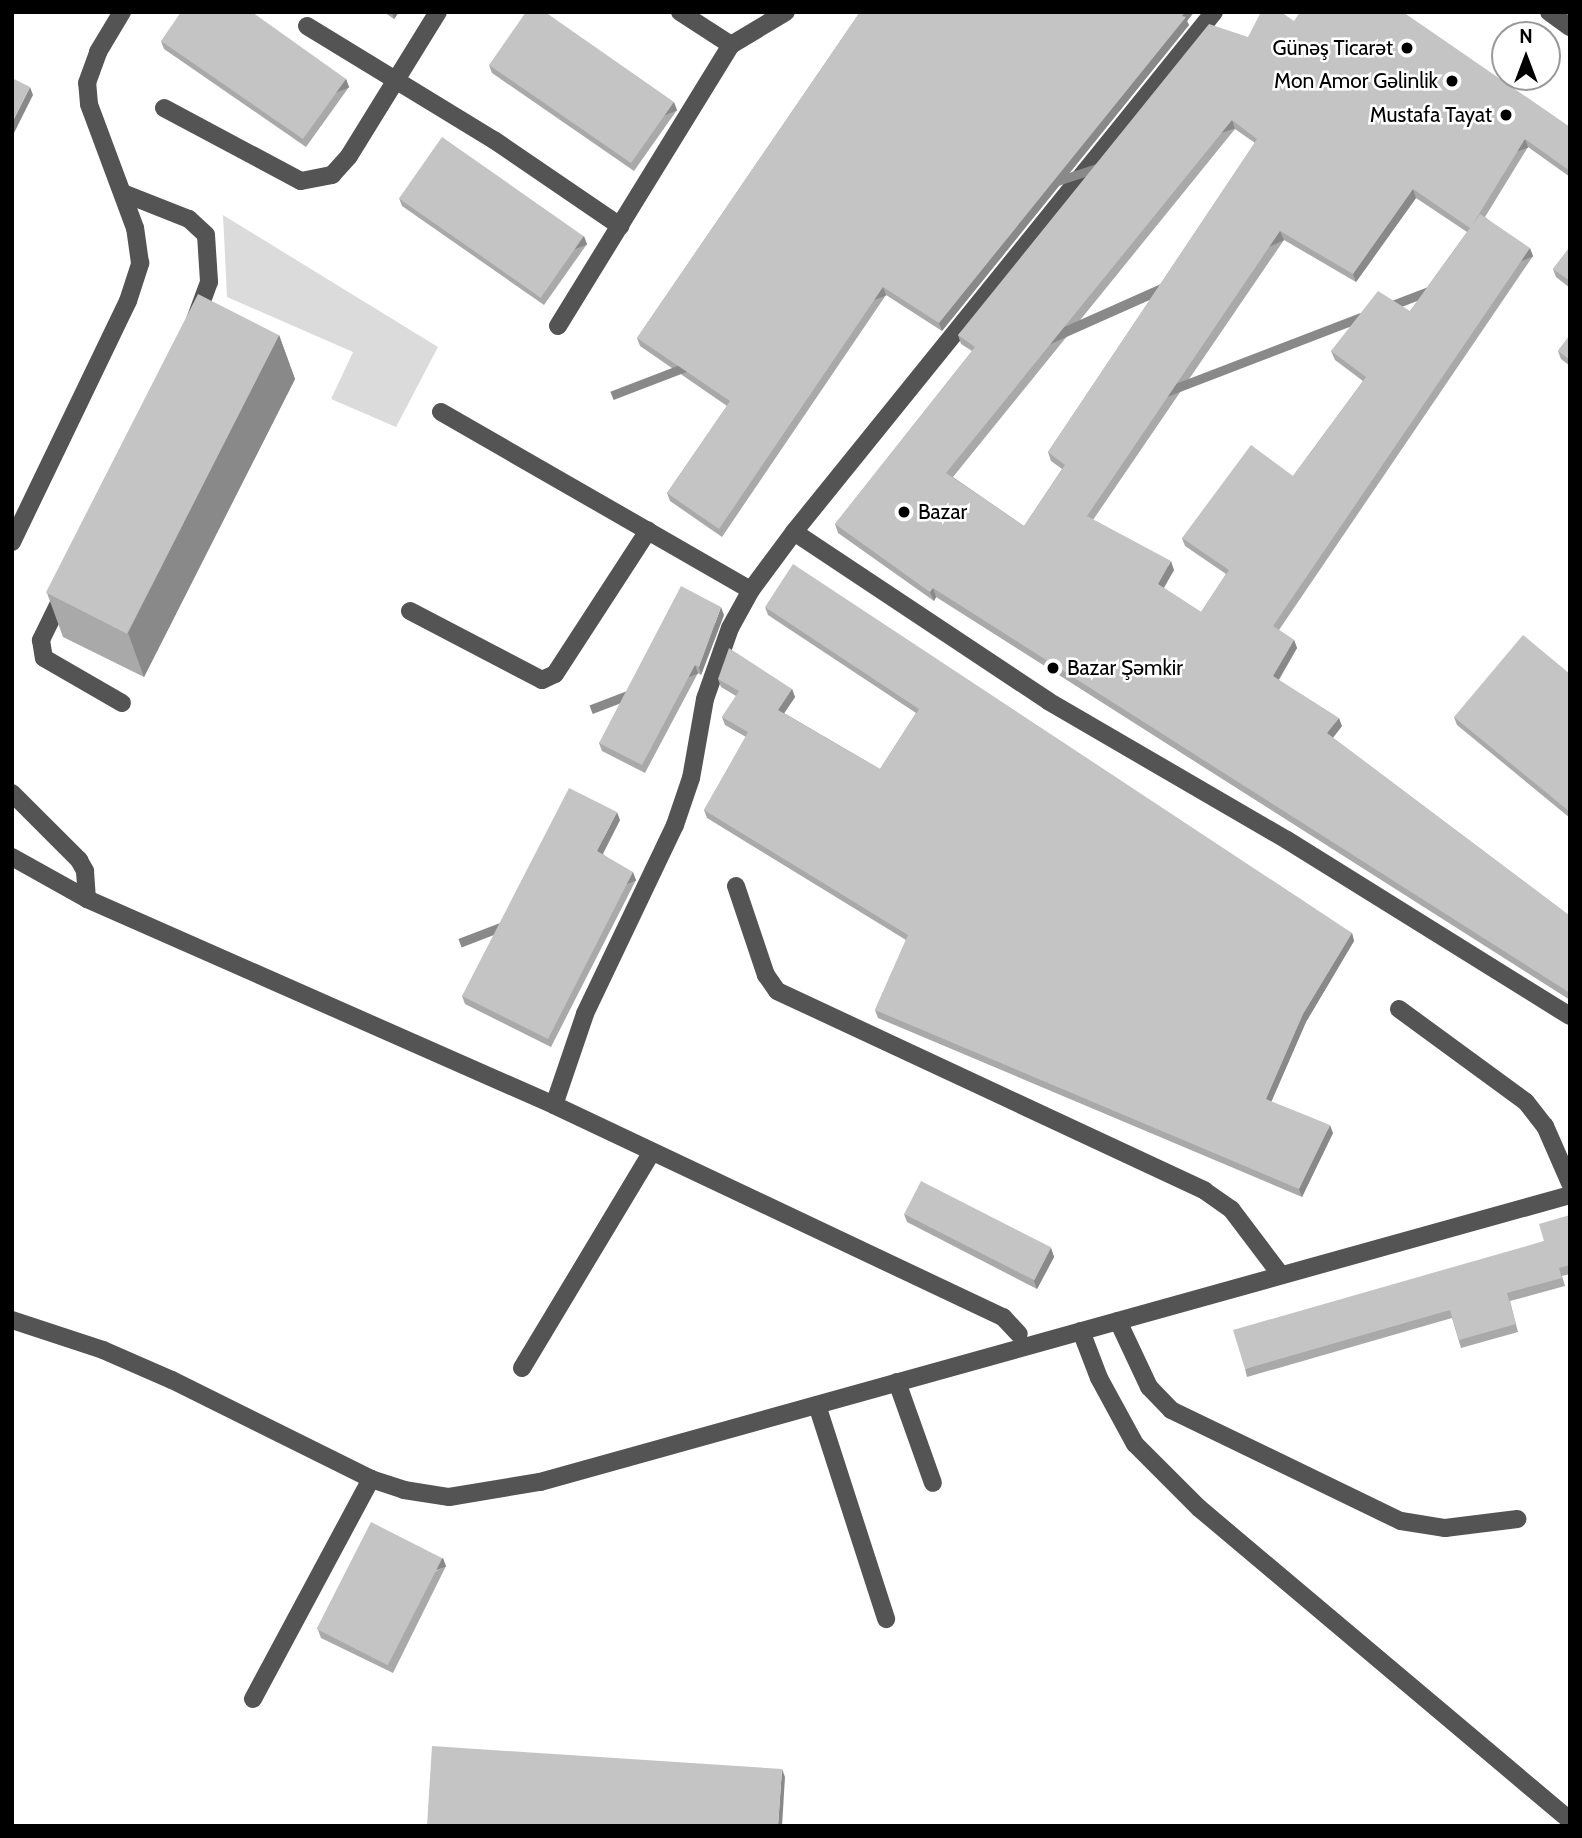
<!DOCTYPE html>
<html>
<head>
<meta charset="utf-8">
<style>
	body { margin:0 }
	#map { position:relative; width:1582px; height:1838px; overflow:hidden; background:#fff; font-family:Cabin,sans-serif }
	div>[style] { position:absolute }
	.green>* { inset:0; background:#dbdbdb }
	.minor>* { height:18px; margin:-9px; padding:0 9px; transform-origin:9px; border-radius:9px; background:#545454 }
	.wall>* { inset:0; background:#a9a9a9 }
	.shaded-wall>* { inset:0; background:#898989; transform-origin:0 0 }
	.building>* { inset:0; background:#c4c4c4; transform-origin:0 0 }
	.dots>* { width:19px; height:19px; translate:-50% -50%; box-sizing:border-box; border:4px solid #fff; border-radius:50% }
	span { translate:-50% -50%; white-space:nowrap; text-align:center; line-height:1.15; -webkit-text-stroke:5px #fff; paint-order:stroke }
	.poi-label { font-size:21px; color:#000 }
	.right { translate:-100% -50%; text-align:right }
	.left { translate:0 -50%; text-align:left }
	.frame { position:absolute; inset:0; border:14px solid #000; pointer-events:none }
	.north { position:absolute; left:1491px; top:21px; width:70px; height:70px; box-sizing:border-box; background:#fff; border:2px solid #999; border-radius:50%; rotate:0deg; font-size:19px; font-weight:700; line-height:28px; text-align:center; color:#000 }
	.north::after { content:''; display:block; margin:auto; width:24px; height:32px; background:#000; clip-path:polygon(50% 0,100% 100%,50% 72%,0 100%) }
</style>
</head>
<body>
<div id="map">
	<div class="green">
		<i style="clip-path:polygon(223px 215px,438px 347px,396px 427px,331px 399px,353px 352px,227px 297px)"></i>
	</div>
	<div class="minor">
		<i style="left:680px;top:12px;width:61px;rotate:32.9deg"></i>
		<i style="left:731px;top:45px;width:64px;rotate:-31deg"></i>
		<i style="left:1214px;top:12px;width:668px;rotate:128.93deg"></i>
		<i style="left:794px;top:532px;width:305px;rotate:33.6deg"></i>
		<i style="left:1048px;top:701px;width:276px;rotate:30.2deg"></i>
		<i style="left:1287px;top:840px;width:333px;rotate:31.9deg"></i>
		<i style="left:1549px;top:12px;width:26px;rotate:36deg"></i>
		<i style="left:307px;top:26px;width:219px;rotate:31.4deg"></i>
		<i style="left:494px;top:140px;width:153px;rotate:34.3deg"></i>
		<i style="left:164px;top:108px;width:155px;rotate:28.1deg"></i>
		<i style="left:301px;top:181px;width:32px;rotate:-11deg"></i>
		<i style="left:332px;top:175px;width:25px;rotate:-48deg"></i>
		<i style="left:349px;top:156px;width:169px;rotate:-58.3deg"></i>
		<i style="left:123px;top:193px;width:71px;rotate:21.5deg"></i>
		<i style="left:189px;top:219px;width:23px;rotate:43deg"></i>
		<i style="left:206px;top:235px;width:47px;rotate:86.3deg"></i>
		<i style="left:209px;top:282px;width:40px;rotate:110.2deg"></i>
		<i style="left:558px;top:326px;width:330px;rotate:-58.4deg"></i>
		<i style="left:441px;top:412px;width:357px;rotate:29.9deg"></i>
		<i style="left:794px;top:532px;width:72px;rotate:126.6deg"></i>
		<i style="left:751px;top:590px;width:43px;rotate:118.9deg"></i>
		<i style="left:730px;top:628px;width:75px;rotate:109.4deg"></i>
		<i style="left:705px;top:699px;width:80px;rotate:100deg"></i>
		<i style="left:691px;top:778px;width:50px;rotate:108.8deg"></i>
		<i style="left:675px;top:825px;width:209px;rotate:115.5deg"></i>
		<i style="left:585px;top:1014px;width:96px;rotate:108.8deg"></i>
		<i style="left:554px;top:1105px;width:497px;rotate:25.3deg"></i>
		<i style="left:1003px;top:1317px;width:23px;rotate:47deg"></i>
		<i style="left:12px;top:542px;width:267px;rotate:-64.3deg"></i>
		<i style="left:128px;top:301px;width:40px;rotate:-72deg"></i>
		<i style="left:140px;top:263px;width:35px;rotate:-98deg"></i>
		<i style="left:135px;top:228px;width:132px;rotate:-110.4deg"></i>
		<i style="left:89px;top:104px;width:21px;rotate:-95deg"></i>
		<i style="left:87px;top:83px;width:33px;rotate:-70deg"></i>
		<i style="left:98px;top:52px;width:47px;rotate:-59deg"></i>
		<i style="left:65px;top:591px;width:55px;rotate:116.1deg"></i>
		<i style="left:41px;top:640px;width:18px;rotate:81deg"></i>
		<i style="left:44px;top:658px;width:90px;rotate:30deg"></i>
		<i style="left:410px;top:611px;width:149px;rotate:27.6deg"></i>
		<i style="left:542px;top:680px;width:14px;rotate:-25deg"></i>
		<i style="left:555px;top:674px;width:171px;rotate:-57deg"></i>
		<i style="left:12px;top:793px;width:95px;rotate:45deg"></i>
		<i style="left:79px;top:860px;width:13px;rotate:61deg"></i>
		<i style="left:85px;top:871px;width:28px;rotate:86deg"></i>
		<i style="left:12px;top:857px;width:86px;rotate:29.2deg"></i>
		<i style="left:87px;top:899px;width:510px;rotate:23.8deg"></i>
		<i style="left:736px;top:886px;width:94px;rotate:71.4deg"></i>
		<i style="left:766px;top:975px;width:19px;rotate:55deg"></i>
		<i style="left:777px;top:991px;width:472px;rotate:25deg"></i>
		<i style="left:1205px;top:1191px;width:32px;rotate:35deg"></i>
		<i style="left:1231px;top:1209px;width:83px;rotate:52.9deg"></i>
		<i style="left:1399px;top:1009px;width:157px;rotate:36.2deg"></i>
		<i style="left:1526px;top:1102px;width:31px;rotate:52deg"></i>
		<i style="left:1545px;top:1126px;width:62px;rotate:66.3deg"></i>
		<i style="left:12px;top:1320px;width:96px;rotate:18.2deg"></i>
		<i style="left:103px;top:1350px;width:75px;rotate:23.5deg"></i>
		<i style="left:172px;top:1380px;width:222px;rotate:26.4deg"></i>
		<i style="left:371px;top:1479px;width:35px;rotate:18deg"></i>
		<i style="left:404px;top:1490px;width:46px;rotate:8.8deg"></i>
		<i style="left:449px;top:1497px;width:92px;rotate:-9.4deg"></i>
		<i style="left:540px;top:1482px;width:1069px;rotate:-15.57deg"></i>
		<i style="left:1118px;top:1321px;width:73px;rotate:64.8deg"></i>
		<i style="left:1149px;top:1387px;width:32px;rotate:46deg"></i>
		<i style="left:1171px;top:1410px;width:255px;rotate:25.8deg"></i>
		<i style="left:1401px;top:1521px;width:45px;rotate:9deg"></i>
		<i style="left:1445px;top:1528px;width:73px;rotate:-7.1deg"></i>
		<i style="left:1081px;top:1331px;width:50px;rotate:69deg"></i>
		<i style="left:1099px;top:1378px;width:75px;rotate:61.4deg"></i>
		<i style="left:1135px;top:1444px;width:91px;rotate:45deg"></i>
		<i style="left:1199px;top:1508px;width:485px;rotate:40.1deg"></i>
		<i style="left:522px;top:1368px;width:252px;rotate:-59deg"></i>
		<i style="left:897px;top:1382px;width:107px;rotate:70.4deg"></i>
		<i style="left:817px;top:1405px;width:225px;rotate:72.1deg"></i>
		<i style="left:253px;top:1699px;width:250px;rotate:-61.8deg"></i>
	</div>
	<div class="wall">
		<i style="clip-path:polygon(384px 12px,399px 12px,394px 19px)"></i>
		<i style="clip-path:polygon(860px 12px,1194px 12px,1187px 21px,1189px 25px,942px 331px,886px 295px,722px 537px,670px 501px,667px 493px,727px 406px,640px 346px,637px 338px)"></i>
		<i style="clip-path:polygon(evenodd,1294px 21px,1570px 127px,1570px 177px,1528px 147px,1485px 217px,1533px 256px,1279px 630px,1294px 640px,1297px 648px,1279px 680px,1342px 726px,1333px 738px,1570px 916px,1570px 1000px,936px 597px,934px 601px,838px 533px,835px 524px,972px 351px,961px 344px,958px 335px,1248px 37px,1294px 21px,1235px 129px,1255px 143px,1048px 452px,1051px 461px,1062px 469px,1024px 526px,953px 477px,1235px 129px,1294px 21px,1416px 198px,1467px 232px,1410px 311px,1331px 351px,1335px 360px,1363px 381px,1293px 476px,1182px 538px,1185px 546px,1226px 574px,1201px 612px,1164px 588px,1174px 570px,1093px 520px,1284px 240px,1356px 282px,1416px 198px)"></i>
		<i style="clip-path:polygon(161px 41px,346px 79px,349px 87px,306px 147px,164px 49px)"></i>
		<i style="clip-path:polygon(489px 65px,677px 110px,634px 171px,492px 73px)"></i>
		<i style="clip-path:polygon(399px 198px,587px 244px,544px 305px,402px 206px)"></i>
		<i style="clip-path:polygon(1570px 247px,1570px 288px,1556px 277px,1553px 269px)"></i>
		<i style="clip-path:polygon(279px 335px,295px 379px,144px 677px,63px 637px,47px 593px)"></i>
		<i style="clip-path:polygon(1570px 335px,1570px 366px,1561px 359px,1558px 351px)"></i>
		<i style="clip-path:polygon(765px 607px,1352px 933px,1354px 941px,1306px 1022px,1271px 1102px,1333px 1133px,1302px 1197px,878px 1018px,875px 1010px,906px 940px,707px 818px,704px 810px,746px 737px,725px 725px,722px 717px,736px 696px,721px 687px,718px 679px,792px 689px,795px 697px,784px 713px,880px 769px,916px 713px,768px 615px)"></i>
		<i style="clip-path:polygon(724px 615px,701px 675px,698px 673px,645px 773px,602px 751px,599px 743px)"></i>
		<i style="clip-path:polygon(1570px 674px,1570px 818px,1457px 725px,1454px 717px)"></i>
		<i style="clip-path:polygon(620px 820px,603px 854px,636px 880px,551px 1047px,465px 1004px,462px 996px)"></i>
		<i style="clip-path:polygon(904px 1214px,1051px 1248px,1054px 1257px,1037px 1289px,907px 1222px)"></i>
		<i style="clip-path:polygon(1570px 1215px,1570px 1274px,1562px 1276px,1565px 1286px,1510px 1301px,1518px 1332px,1461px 1348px,1452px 1318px,1247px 1377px,1245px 1369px,1544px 1241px)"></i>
		<i style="clip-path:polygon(446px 1566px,393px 1673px,321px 1638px,318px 1630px)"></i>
	</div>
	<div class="shaded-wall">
		<i style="clip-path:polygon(392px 12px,399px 12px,394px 19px)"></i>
		<i style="clip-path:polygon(1185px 12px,1194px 12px,1187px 21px,1189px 25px,942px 331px,939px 323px)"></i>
		<i style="left:346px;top:79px;width:9px;height:74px;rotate:69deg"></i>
		<i style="clip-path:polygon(30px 87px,33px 95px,12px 137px,12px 123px)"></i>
		<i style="left:674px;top:102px;width:9px;height:75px;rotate:69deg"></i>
		<i style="left:1232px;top:120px;width:9px;height:454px;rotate:72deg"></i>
		<i style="left:1525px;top:139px;width:9px;height:103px;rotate:69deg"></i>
		<i style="clip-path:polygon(1413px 189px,1416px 198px,1356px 282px,1353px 274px)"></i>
		<i style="left:1280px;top:231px;width:10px;height:344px;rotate:66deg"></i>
		<i style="left:584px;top:236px;width:9px;height:75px;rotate:69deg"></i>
		<i style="left:1530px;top:248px;width:9px;height:457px;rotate:69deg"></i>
		<i style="left:883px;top:287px;width:9px;height:292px;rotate:69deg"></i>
		<i style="clip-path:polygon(279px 335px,295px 379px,144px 677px,128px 633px)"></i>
		<i style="clip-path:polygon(1171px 561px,1174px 570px,1161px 592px,1158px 584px)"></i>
		<i style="clip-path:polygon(933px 588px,936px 597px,934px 601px,930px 592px)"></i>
		<i style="clip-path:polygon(721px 607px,724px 615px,701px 675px,699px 667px)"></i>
		<i style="clip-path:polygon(1294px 640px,1297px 648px,1276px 684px,1273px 676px)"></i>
		<i style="left:695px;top:665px;width:9px;height:113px;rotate:69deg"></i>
		<i style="clip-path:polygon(792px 689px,795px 697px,781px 718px,778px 710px)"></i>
		<i style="clip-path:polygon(1339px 718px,1342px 726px,1330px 741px,1327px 733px)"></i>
		<i style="clip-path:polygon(617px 812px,620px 820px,600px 859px,597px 851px)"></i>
		<i style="left:633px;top:872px;width:9px;height:187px;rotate:69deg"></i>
		<i style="clip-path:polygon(1352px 933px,1354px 941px,1306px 1022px,1269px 1107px,1266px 1099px,1303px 1014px)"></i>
		<i style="clip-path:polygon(1330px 1125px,1333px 1133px,1302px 1197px,1299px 1189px)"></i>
		<i style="clip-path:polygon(1051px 1248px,1054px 1257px,1037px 1289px,1034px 1281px)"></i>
		<i style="left:443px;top:1558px;width:9px;height:119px;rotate:69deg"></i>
		<i style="clip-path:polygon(782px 1769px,785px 1777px,782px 1826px,778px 1826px)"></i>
	</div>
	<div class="building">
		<i style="clip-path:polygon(181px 12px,252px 12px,346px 79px,303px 139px,161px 41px)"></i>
		<i style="clip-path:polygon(526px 12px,545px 12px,674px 102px,631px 163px,489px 65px)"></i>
		<i style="clip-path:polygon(860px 12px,1185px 12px,1182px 16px,1186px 17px,939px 323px,883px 287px,719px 529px,667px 493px,730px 401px,637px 338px)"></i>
		<i style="clip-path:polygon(evenodd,1261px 12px,1281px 12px,1294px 21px,1300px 12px,1403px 12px,1570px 127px,1570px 171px,1525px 139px,1471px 227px,1480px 214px,1530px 248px,1273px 626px,1294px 640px,1273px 676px,1339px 718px,1327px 733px,1570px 916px,1570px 993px,933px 588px,930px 592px,835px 524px,975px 347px,958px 335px,1209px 24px,1248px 37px,1261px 12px,1232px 120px,1257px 139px,1048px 452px,1065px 465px,1024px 526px,946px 473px,1232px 120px,1261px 12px,1413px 189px,1470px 228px,1410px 311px,1378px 291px,1331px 351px,1366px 377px,1293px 476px,1251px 445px,1182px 538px,1229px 570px,1201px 612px,1158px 584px,1171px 561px,1087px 516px,1280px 231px,1353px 274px,1413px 189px)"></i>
		<i style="clip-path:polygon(12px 78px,30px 87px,12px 123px)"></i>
		<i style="left:442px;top:137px;width:173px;height:75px;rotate:35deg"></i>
		<i style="clip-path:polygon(1570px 247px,1570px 281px,1553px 269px)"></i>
		<i style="left:198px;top:294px;width:91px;height:335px;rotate:27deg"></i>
		<i style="clip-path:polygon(1570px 335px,1570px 360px,1558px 351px)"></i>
		<i style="clip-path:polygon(793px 564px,1352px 933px,1303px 1014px,1266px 1099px,1330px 1125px,1299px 1189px,875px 1010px,908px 935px,704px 810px,748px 732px,722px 717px,739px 691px,718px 679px,729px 648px,792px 689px,778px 710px,880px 769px,919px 709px,765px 607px)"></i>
		<i style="clip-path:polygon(681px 586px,721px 607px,699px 667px,695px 665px,642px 765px,599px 743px)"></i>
		<i style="clip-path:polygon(1523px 635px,1570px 674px,1570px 812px,1454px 717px)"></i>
		<i style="clip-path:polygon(569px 788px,617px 812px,597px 851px,633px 872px,548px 1039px,462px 996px)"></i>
		<i style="left:921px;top:1181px;width:146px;height:37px;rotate:27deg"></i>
		<i style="clip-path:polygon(1570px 1215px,1570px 1265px,1559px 1268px,1562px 1278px,1507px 1293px,1516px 1324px,1459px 1340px,1450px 1310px,1245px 1369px,1233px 1330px,1544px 1241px,1539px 1224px)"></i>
		<i style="left:371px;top:1522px;width:80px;height:120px;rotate:27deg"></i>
		<i style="clip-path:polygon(432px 1746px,782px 1769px,778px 1826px,427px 1826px)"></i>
	</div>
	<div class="dots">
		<i style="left:1407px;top:48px;background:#000"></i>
		<i style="left:1452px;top:81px;background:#000"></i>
		<i style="left:1506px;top:115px;background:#000"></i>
		<i style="left:904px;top:512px;background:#000"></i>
		<i style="left:1053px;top:668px;background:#000"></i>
	</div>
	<div class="poi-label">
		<span class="right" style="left:1393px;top:48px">Günəş Ticarət</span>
		<span class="right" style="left:1438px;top:81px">Mon Amor Gəlinlik</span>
		<span class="right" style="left:1492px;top:115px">Mustafa Tayat</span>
		<span class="left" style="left:918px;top:512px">Bazar</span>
		<span class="left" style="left:1067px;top:668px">Bazar Şəmkir</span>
	</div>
	<div class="frame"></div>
	<div class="north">N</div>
</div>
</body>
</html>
